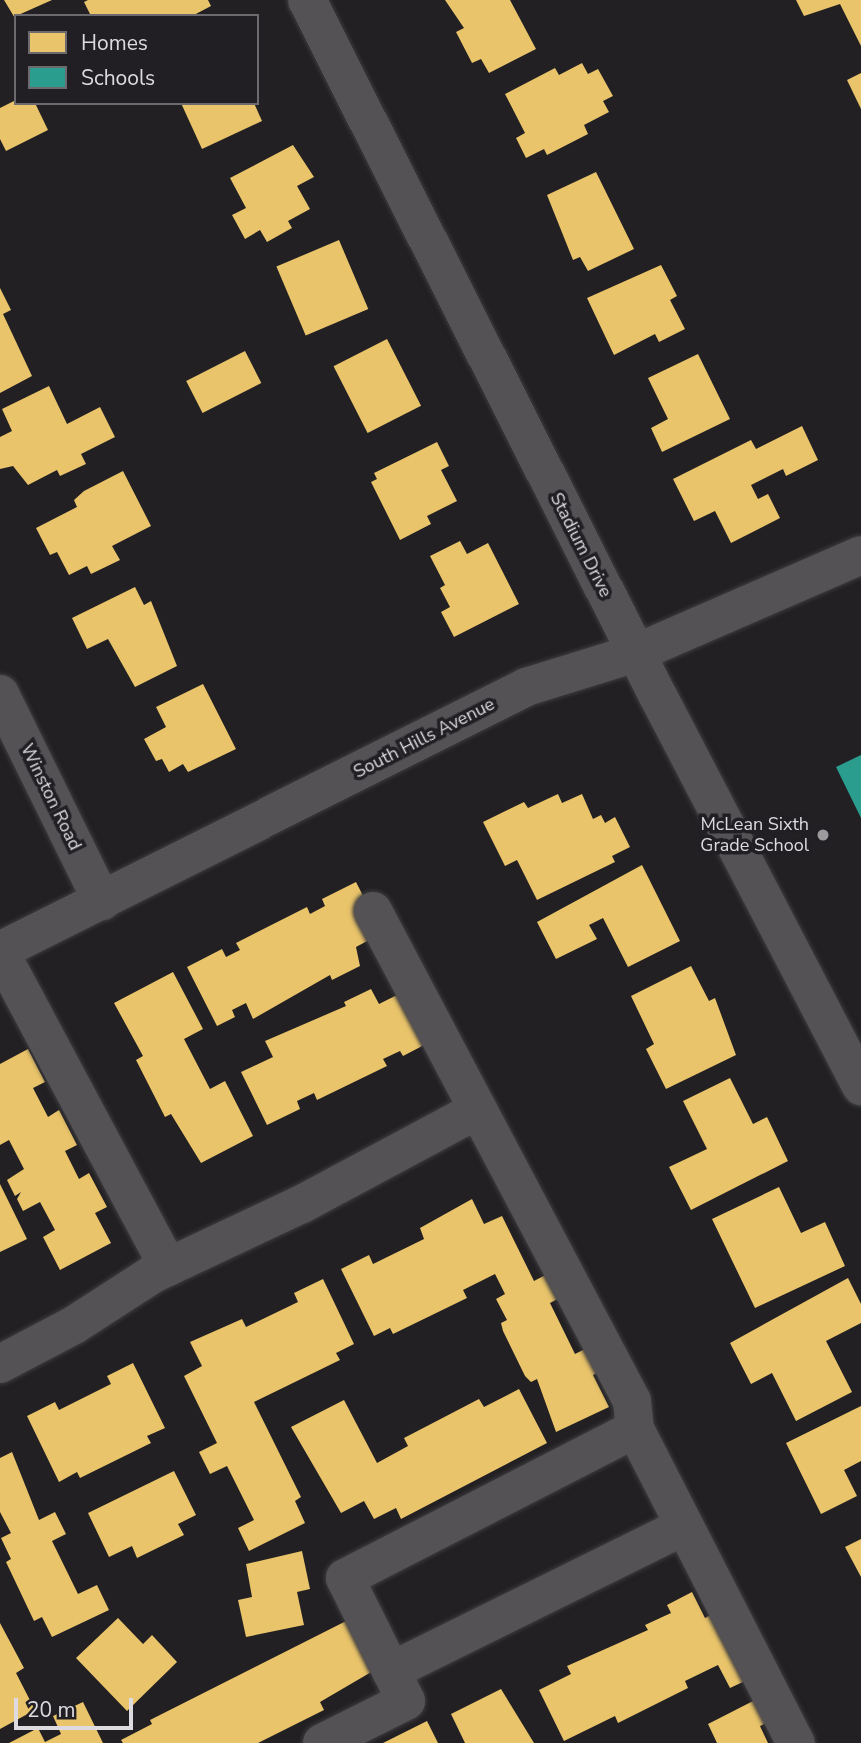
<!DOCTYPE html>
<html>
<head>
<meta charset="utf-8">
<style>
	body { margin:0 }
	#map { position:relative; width:861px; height:1743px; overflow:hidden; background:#222023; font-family:"Nunito Sans",sans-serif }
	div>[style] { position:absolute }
	.homes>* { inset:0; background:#e9c46a; transform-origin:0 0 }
	.schools>* { inset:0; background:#2a9d8f }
	.roads { filter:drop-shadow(0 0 2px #3d3c3e) drop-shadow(0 0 2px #3d3c3e) }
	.minor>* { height:38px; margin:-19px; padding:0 19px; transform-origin:19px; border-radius:19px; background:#545255 }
	.dots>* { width:19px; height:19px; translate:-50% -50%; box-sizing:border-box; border:4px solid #221f24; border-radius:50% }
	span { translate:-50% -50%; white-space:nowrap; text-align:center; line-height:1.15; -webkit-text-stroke:7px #221f24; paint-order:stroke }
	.street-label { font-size:18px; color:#dddbdf }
	.poi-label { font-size:18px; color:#dddbdf }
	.right { translate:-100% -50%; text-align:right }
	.legend { position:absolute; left:14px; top:14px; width:245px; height:91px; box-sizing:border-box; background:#221f24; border:2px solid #6d6a6f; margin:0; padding:9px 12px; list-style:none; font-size:21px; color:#dddbdf }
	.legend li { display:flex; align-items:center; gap:14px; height:35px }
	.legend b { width:35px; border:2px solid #6d6a6f }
	.scale { position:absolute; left:14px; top:1698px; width:119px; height:32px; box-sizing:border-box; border:4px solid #dddbdf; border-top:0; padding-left:9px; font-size:21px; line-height:24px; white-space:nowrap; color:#dddbdf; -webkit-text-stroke:5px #221f24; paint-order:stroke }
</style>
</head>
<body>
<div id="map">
	<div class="homes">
		<i style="clip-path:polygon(4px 0,52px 0,16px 16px,16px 20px)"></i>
		<i style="clip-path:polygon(88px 0,208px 0,211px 6px,192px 16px,91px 16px,84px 2px)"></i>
		<i style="clip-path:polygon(445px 0,510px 0,536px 49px,489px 73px,481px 59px,472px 63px,456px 32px,464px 28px)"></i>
		<i style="clip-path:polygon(796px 0,861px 0,861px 46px,840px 4px,804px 16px)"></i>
		<i style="clip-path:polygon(582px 63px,588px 74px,598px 69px,613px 96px,603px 101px,609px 112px,584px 125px,588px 134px,547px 155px,544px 149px,526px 158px,516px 138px,525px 133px,505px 94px,555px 68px,559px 75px)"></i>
		<i style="clip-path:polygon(861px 73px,861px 109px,847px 80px)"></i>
		<i style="clip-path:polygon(16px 100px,35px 103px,48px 130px,6px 151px,0 139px,0 108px)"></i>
		<i style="clip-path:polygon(181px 103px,254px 103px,262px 121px,202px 149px)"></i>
		<i style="clip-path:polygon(293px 145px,314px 177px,297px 186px,310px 209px,288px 221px,292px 228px,267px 242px,260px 230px,245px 239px,232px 215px,246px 208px,230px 178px)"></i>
		<i style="clip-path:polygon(596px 172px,634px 249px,588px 271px,580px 257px,573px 260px,547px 195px)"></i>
		<i style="left:339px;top:240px;width:75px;height:68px;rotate:67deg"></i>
		<i style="clip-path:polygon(661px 265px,677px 296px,670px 300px,685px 329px,659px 342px,655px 334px,614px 355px,587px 298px)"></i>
		<i style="clip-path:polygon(0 288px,11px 310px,3px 314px,32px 376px,0 393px)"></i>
		<i style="left:387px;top:339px;width:75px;height:60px;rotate:63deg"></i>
		<i style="left:245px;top:351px;width:36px;height:66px;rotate:63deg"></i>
		<i style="clip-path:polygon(698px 354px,730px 419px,662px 452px,651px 428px,668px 419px,648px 378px)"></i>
		<i style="clip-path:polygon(49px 386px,67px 424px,100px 407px,115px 437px,81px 454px,86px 464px,60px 476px,57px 470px,28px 485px,13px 466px,0 469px,0 437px,12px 431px,2px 409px)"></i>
		<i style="clip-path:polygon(802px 426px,818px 460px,786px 476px,783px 469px,751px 485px,758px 499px,768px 494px,780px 518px,731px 543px,715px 511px,694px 521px,673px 479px,751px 440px,756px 449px)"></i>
		<i style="clip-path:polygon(437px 442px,449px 466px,441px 470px,457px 501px,427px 516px,431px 524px,400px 540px,371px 482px,377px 479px,374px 473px)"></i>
		<i style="clip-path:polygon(123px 471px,151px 526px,112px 546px,120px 560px,91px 574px,87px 566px,69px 575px,57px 552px,50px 555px,36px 528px,77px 507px,74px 500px,84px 491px)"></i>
		<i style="clip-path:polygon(460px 541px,467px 554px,488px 543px,519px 604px,454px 637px,441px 612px,450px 607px,440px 588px,445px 585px,430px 556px)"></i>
		<i style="clip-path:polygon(135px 587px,144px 605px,151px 601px,177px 666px,135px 687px,108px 639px,87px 649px,72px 618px)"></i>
		<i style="clip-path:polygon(203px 684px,236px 749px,188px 772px,183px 764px,169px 772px,162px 759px,156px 761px,144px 739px,166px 727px,156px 707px)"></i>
		<i style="clip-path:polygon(558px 794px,562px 803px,582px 794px,593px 819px,601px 815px,605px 823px,615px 817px,630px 847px,612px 856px,615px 862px,537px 900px,517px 860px,505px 866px,483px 822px,524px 802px,528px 808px)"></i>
		<i style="clip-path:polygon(642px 865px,680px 941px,628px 967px,603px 918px,589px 925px,597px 939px,556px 959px,537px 922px)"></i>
		<i style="clip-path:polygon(356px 882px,382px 933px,356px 947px,360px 966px,332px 980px,330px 975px,253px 1019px,246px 1003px,232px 1010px,235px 1017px,217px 1026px,187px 967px,222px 949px,226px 957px,240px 950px,236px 943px,307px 907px,310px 914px,325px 906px,322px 899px)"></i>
		<i style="clip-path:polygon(691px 966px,709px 1001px,715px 998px,736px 1055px,666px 1089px,646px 1049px,654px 1044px,631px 996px)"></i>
		<i style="clip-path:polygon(173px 972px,203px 1029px,184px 1039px,210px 1089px,225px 1081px,253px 1136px,201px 1163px,171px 1114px,165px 1117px,136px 1060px,143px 1056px,114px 1003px)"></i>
		<i style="clip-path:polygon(371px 989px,379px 1004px,403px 992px,430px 1042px,403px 1056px,400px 1051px,383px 1059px,387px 1066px,317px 1100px,314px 1093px,297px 1101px,300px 1109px,267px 1125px,241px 1072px,273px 1057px,265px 1041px,346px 1006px,344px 1002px)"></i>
		<i style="clip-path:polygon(28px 1049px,45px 1082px,33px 1088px,48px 1117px,59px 1110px,77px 1145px,65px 1151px,79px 1179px,89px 1173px,107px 1207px,95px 1213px,111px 1243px,60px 1270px,43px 1237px,55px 1230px,40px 1202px,23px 1211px,17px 1199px,21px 1192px,15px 1196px,7px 1180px,24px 1169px,9px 1140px,0 1145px,0 1064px)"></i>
		<i style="clip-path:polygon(730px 1078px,753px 1124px,767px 1117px,788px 1161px,691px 1210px,669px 1167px,707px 1149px,683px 1101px)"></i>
		<i style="clip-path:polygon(0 1184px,27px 1239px,0 1252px)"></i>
		<i style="clip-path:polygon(779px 1187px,801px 1233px,825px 1222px,845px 1266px,755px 1308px,712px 1219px)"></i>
		<i style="clip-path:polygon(472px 1199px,484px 1224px,502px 1216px,534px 1281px,553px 1271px,565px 1295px,550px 1303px,575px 1354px,591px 1346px,603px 1370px,593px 1375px,609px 1407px,556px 1432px,537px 1379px,531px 1382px,525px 1376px,503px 1331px,501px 1323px,507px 1320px,496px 1299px,505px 1294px,495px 1274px,463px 1290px,467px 1298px,393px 1334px,390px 1328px,374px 1336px,341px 1269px,369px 1255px,373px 1264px,424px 1239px,420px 1228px)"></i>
		<i style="clip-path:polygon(848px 1278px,861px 1304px,861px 1323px,826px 1341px,852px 1392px,796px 1421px,772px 1373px,751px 1384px,730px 1343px)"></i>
		<i style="clip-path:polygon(323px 1279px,354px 1344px,336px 1353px,340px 1360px,254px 1402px,301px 1497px,295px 1501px,305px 1523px,249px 1551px,238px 1528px,254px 1520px,227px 1466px,210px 1474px,199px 1452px,217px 1443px,184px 1376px,202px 1366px,190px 1342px,242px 1319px,246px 1327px,298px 1302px,294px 1293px)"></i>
		<i style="clip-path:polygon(133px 1363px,165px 1428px,147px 1436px,151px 1443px,80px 1478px,77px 1472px,59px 1482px,27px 1416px,55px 1402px,59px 1410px,111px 1384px,107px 1376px)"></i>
		<i style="clip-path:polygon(519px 1389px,547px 1443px,401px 1519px,396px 1508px,374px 1519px,364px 1501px,341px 1513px,291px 1427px,344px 1400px,377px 1463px,408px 1446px,404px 1438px,479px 1399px,484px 1407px)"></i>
		<i style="clip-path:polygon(861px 1406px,861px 1461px,844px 1470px,857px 1496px,821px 1514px,786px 1443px)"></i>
		<i style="clip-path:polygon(12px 1452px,39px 1520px,55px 1512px,66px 1534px,52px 1541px,78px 1594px,97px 1585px,109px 1610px,52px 1637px,42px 1617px,34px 1621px,6px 1562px,11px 1559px,1px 1538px,11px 1533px,0 1512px,0 1458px)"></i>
		<i style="clip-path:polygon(174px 1471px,196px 1515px,178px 1524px,184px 1535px,137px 1558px,132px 1546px,109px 1557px,88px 1513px)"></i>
		<i style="clip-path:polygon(861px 1539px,861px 1577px,845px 1547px)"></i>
		<i style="clip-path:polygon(302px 1551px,310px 1589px,297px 1592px,304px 1625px,246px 1637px,238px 1600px,252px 1597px,246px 1564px)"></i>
		<i style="clip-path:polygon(692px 1592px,705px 1618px,724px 1608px,747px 1680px,730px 1688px,718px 1665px,685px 1681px,688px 1688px,618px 1723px,615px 1716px,564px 1741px,539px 1690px,571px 1674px,567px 1666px,648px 1630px,645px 1625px,671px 1613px,667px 1605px)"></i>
		<i style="clip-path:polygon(360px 1614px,385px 1664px,320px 1702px,324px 1710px,258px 1743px,123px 1743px,121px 1740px,152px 1724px,150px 1720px)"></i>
		<i style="clip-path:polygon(118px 1618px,143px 1644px,152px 1635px,177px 1662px,127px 1711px,76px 1658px)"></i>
		<i style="clip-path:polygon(0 1623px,24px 1668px,16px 1673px,35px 1710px,0 1729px)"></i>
		<i style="clip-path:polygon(501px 1689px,534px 1743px,465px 1743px,451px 1714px)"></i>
		<i style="clip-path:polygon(757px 1699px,775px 1719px,760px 1726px,768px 1743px,717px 1743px,708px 1724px)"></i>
		<i style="clip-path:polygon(83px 1702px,103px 1743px,9px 1743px,38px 1728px,45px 1742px,61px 1734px,53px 1716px)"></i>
		<i style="clip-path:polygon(427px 1721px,438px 1743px,383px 1743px)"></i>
	</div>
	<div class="schools">
		<i style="clip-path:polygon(861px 755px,861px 818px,836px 767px)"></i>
	</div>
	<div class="roads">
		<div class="minor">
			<i style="left:307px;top:0;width:779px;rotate:63.24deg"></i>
			<i style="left:658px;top:696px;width:440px;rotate:62.5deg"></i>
			<i style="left:0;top:694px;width:231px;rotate:63.8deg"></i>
			<i style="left:373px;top:911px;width:554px;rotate:62.14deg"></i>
			<i style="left:632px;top:1401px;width:28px;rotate:84deg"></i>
			<i style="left:0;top:951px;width:589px;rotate:-26.65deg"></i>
			<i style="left:526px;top:687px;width:115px;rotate:-17.2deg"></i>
			<i style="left:636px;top:653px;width:245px;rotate:-23.5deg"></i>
			<i style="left:0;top:952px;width:357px;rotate:61.9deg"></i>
			<i style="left:0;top:1364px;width:84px;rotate:-27.8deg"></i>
			<i style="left:74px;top:1325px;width:94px;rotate:-32.8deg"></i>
			<i style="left:153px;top:1274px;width:165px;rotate:-25.2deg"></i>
			<i style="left:302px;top:1204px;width:199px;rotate:-28.2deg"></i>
			<i style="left:391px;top:1671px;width:327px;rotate:-26.3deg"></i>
			<i style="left:322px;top:1743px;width:94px;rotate:-26.6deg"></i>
			<i style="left:406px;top:1701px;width:137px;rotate:-116.4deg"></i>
			<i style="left:345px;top:1578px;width:326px;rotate:-27.2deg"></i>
			<i style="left:635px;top:1429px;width:353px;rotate:62.9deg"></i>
		</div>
	</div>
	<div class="dots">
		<i style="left:823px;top:835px;background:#9c9a9d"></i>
	</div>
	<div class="street-label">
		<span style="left:581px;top:545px;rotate:63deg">Stadium Drive</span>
		<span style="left:424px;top:738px;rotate:-27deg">South Hills Avenue</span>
		<span style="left:51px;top:797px;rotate:64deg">Winston Road</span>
	</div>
	<div class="poi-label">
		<span class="right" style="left:809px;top:835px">McLean Sixth<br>Grade School</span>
	</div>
	<ul class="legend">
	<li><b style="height:19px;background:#e9c46a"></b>Homes</li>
	<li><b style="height:19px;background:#2a9d8f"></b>Schools</li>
	</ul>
	<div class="scale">20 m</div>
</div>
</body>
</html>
